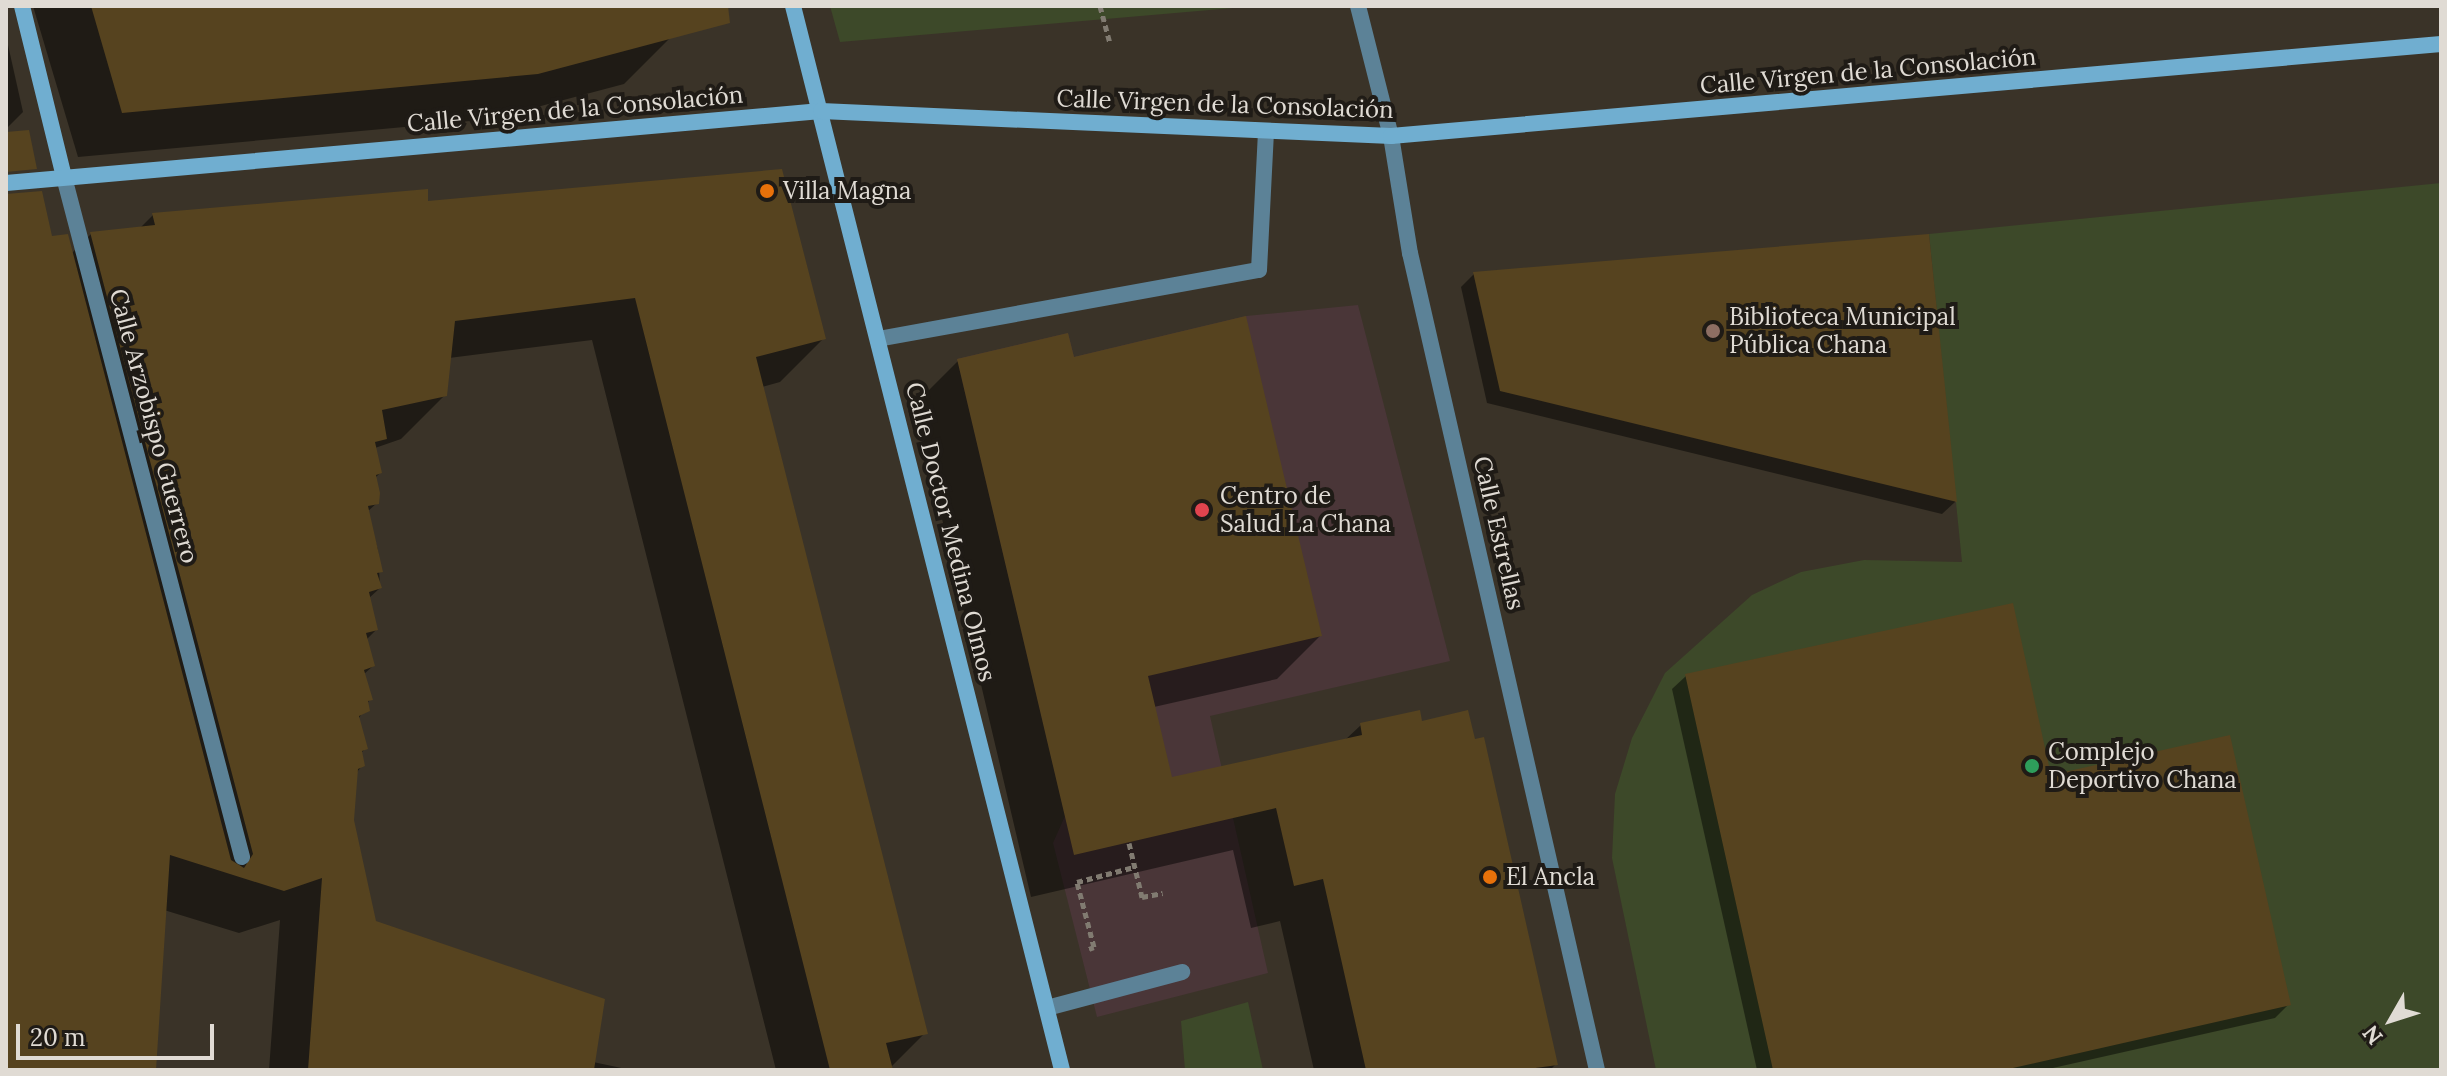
<!DOCTYPE html>
<html>
<head>
<meta charset="utf-8">
<style>
	body { margin:0 }
	#map { position:relative; width:2447px; height:1076px; overflow:hidden; background:#3a3328; font-family:Lora,serif }
	div>[style] { position:absolute }
	.medical>* { inset:0; background:#4a3638 }
	.green>* { inset:0; background:#3d4929 }
	.shadow>* { inset:0; background:#0007 }
	.building>* { inset:0; background:#56431f }
	.path>* { height:5px; margin-top:-2.5px; transform-origin:0; background:repeating-linear-gradient(90deg,#817b71 0 6px,transparent 0 10px) }
	.lane>* { height:16px; margin:-8px; padding:0 8px; transform-origin:8px; border-radius:8px; background:#5c8297 }
	.street>* { height:16px; margin:-8px; padding:0 8px; transform-origin:8px; border-radius:8px; background:#5c8297 }
	.secondary>* { height:16px; margin:-8px; padding:0 8px; transform-origin:8px; border-radius:8px; background:#70aed0 }
	.dots>* { width:22px; height:22px; translate:-50% -50%; box-sizing:border-box; border:4px solid #1f1b16; border-radius:50% }
	span { translate:-50% -50%; white-space:nowrap; text-align:center; line-height:1.15; -webkit-text-stroke:8px #1f1b16; paint-order:stroke }
	.street-label { font-size:24px; color:#e0dbd4 }
	.poi-label { font-size:24px; color:#e0dbd4 }
	.left { translate:0 -50%; text-align:left }
	.frame { position:absolute; inset:0; border:8px solid #e0dbd4; pointer-events:none }
	.north { position:absolute; left:2351px; top:980px; width:80px; height:80px; -webkit-text-stroke:6px #1f1b16; paint-order:stroke; rotate:231deg; font-size:22px; font-weight:700; line-height:32px; text-align:center; color:#e0dbd4 }
	.north::after { content:''; display:block; margin:auto; width:28px; height:36px; background:#e0dbd4; clip-path:polygon(50% 0,100% 100%,50% 72%,0 100%) }
	.scale { position:absolute; left:16px; top:1024px; width:198px; height:36px; box-sizing:border-box; border:4px solid #e0dbd4; border-top:0; padding-left:10px; font-size:24px; line-height:28px; white-space:nowrap; color:#e0dbd4; -webkit-text-stroke:6px #1f1b16; paint-order:stroke }
</style>
</head>
<body>
<div id="map">
	<div class="medical">
		<i style="clip-path:polygon(1358px 305px,1450px 661px,1210px 716px,1268px 973px,1097px 1017px,1053px 843px,1065px 816px,957px 359px,1068px 333px,1074px 357px,1246px 316px)"></i>
	</div>
	<div class="green">
		<i style="clip-path:polygon(830px 6px,1256px 6px,840px 42px)"></i>
		<i style="clip-path:polygon(2441px 183px,2441px 1070px,1656px 1070px,1612px 858px,1615px 794px,1632px 738px,1665px 673px,1752px 595px,1801px 572px,1864px 560px,1962px 562px,1929px 234px)"></i>
		<i style="clip-path:polygon(1248px 1002px,1263px 1070px,1185px 1070px,1181px 1021px)"></i>
	</div>
	<div class="shadow">
		<i style="clip-path:polygon(33px 6px,668px 6px,669px 39px,624px 84px,492px 119px,78px 157px)"></i>
		<i style="clip-path:polygon(6px 36px,23px 112px,6px 129px)"></i>
		<i style="clip-path:polygon(426px 203px,823px 339px,780px 382px,762px 387px,925px 1033px,888px 1070px,776px 1070px,592px 340px,449px 358px,445px 395px,401px 439px,375px 448px,380px 473px,375px 478px,377px 503px,367px 512px,378px 550px,380px 588px,368px 599px,376px 630px,366px 640px,373px 666px,363px 675px,370px 699px,358px 720px,365px 749px,360px 754px,363px 765px,356px 773px,352px 820px,375px 922px,593px 1062px,631px 1070px,269px 1070px,280px 920px,239px 933px,164px 910px,153px 1070px,6px 1070px,6px 231px,51px 238px,71px 254px,91px 234px,140px 228px,153px 215px)"></i>
		<i style="clip-path:polygon(1927px 236px,1955px 502px,1942px 514px,1487px 403px,1461px 287px,1474px 274px)"></i>
		<i style="clip-path:polygon(1072px 359px,1320px 636px,1277px 679px,1154px 707px,1171px 779px,1345px 740px,1361px 725px,1556px 1064px,1550px 1070px,1314px 1070px,1280px 921px,1251px 928px,1233px 850px,1031px 897px,915px 404px,958px 361px)"></i>
		<i style="clip-path:polygon(1686px 676px,2050px 777px,2289px 1004px,2275px 1018px,2044px 1070px,1757px 1070px,1672px 689px)"></i>
	</div>
	<div class="building">
		<i style="clip-path:polygon(91px 6px,728px 6px,730px 23px,538px 74px,122px 113px)"></i>
		<i style="clip-path:polygon(29px 130px,37px 169px,6px 172px,6px 132px)"></i>
		<i style="clip-path:polygon(782px 169px,826px 339px,756px 357px,928px 1034px,886px 1043px,893px 1070px,830px 1070px,635px 298px,455px 321px,447px 396px,382px 410px,387px 439px,375px 442px,382px 473px,376px 475px,380px 493px,379px 504px,368px 506px,383px 572px,377px 573px,382px 588px,369px 592px,378px 630px,366px 633px,375px 666px,364px 670px,373px 700px,368px 701px,370px 711px,359px 716px,368px 749px,362px 751px,365px 766px,358px 769px,354px 820px,376px 921px,605px 999px,594px 1070px,308px 1070px,322px 878px,284px 891px,170px 855px,156px 1070px,6px 1070px,6px 194px,42px 191px,52px 236px,68px 234px,231px 860px,244px 868px,253px 854px,90px 232px,155px 225px,152px 213px,428px 189px,428px 201px)"></i>
		<i style="clip-path:polygon(1929px 234px,1957px 502px,1500px 391px,1473px 272px)"></i>
		<i style="clip-path:polygon(1246px 316px,1322px 636px,1148px 676px,1172px 777px,1362px 735px,1360px 723px,1420px 710px,1422px 721px,1468px 710px,1475px 739px,1484px 737px,1558px 1065px,1521px 1070px,1366px 1070px,1323px 879px,1294px 886px,1276px 808px,1074px 855px,957px 359px,1068px 333px,1074px 357px)"></i>
		<i style="clip-path:polygon(2013px 603px,2051px 775px,2230px 735px,2291px 1005px,2004px 1070px,1773px 1070px,1685px 674px)"></i>
	</div>
	<div class="path">
		<i style="left:1100px;top:6px;width:38px;rotate:75deg"></i>
		<i style="left:1129px;top:843px;width:56px;rotate:76.5deg"></i>
		<i style="left:1142px;top:897px;width:21px;rotate:-11deg"></i>
		<i style="left:1089px;top:949px;width:5px;rotate:-22deg"></i>
		<i style="left:1094px;top:947px;width:67px;rotate:-104.7deg"></i>
		<i style="left:1077px;top:882px;width:59px;rotate:-14.7deg"></i>
	</div>
	<div class="lane">
		<i style="left:878px;top:339px;width:387px;rotate:-10.3deg"></i>
		<i style="left:1259px;top:270px;width:139px;rotate:-87.1deg"></i>
		<i style="left:1047px;top:1008px;width:140px;rotate:-14.9deg"></i>
	</div>
	<div class="street">
		<i style="left:1358px;top:6px;width:134px;rotate:75.8deg"></i>
		<i style="left:1391px;top:136px;width:119px;rotate:80.8deg"></i>
		<i style="left:1410px;top:253px;width:838px;rotate:77.11deg"></i>
		<i style="left:64px;top:177px;width:703px;rotate:75.33deg"></i>
	</div>
	<div class="secondary">
		<i style="left:22px;top:6px;width:176px;rotate:76.2deg"></i>
		<i style="left:793px;top:6px;width:1097px;rotate:75.81deg"></i>
		<i style="left:6px;top:183px;width:818px;rotate:-5.05deg"></i>
		<i style="left:821px;top:111px;width:571px;rotate:2.51deg"></i>
		<i style="left:1391px;top:136px;width:1054px;rotate:-5.01deg"></i>
	</div>
	<div class="dots">
		<i style="left:767px;top:191px;background:#e8710a"></i>
		<i style="left:1713px;top:331px;background:#8d6e63"></i>
		<i style="left:1202px;top:510px;background:#e0444e"></i>
		<i style="left:2032px;top:766px;background:#2e9e5b"></i>
		<i style="left:1490px;top:877px;background:#e8710a"></i>
	</div>
	<div class="street-label">
		<span style="left:1868px;top:71px;rotate:-5deg">Calle Virgen de la Consolación</span>
		<span style="left:1225px;top:104px;rotate:2deg">Calle Virgen de la Consolación</span>
		<span style="left:575px;top:109px;rotate:-5deg">Calle Virgen de la Consolación</span>
		<span style="left:154px;top:426px;rotate:75deg">Calle Arzobispo Guerrero</span>
		<span style="left:951px;top:532px;rotate:76deg">Calle Doctor Medina Olmos</span>
		<span style="left:1499px;top:533px;rotate:77deg">Calle Estrellas</span>
	</div>
	<div class="poi-label">
		<span class="left" style="left:783px;top:191px">Villa Magna</span>
		<span class="left" style="left:1729px;top:331px">Biblioteca Municipal<br>Pública Chana</span>
		<span class="left" style="left:1220px;top:510px">Centro de<br>Salud La Chana</span>
		<span class="left" style="left:2048px;top:766px">Complejo<br>Deportivo Chana</span>
		<span class="left" style="left:1506px;top:877px">El Ancla</span>
	</div>
	<div class="frame"></div>
	<div class="north">N</div>
	<div class="scale">20 m</div>
</div>
</body>
</html>
